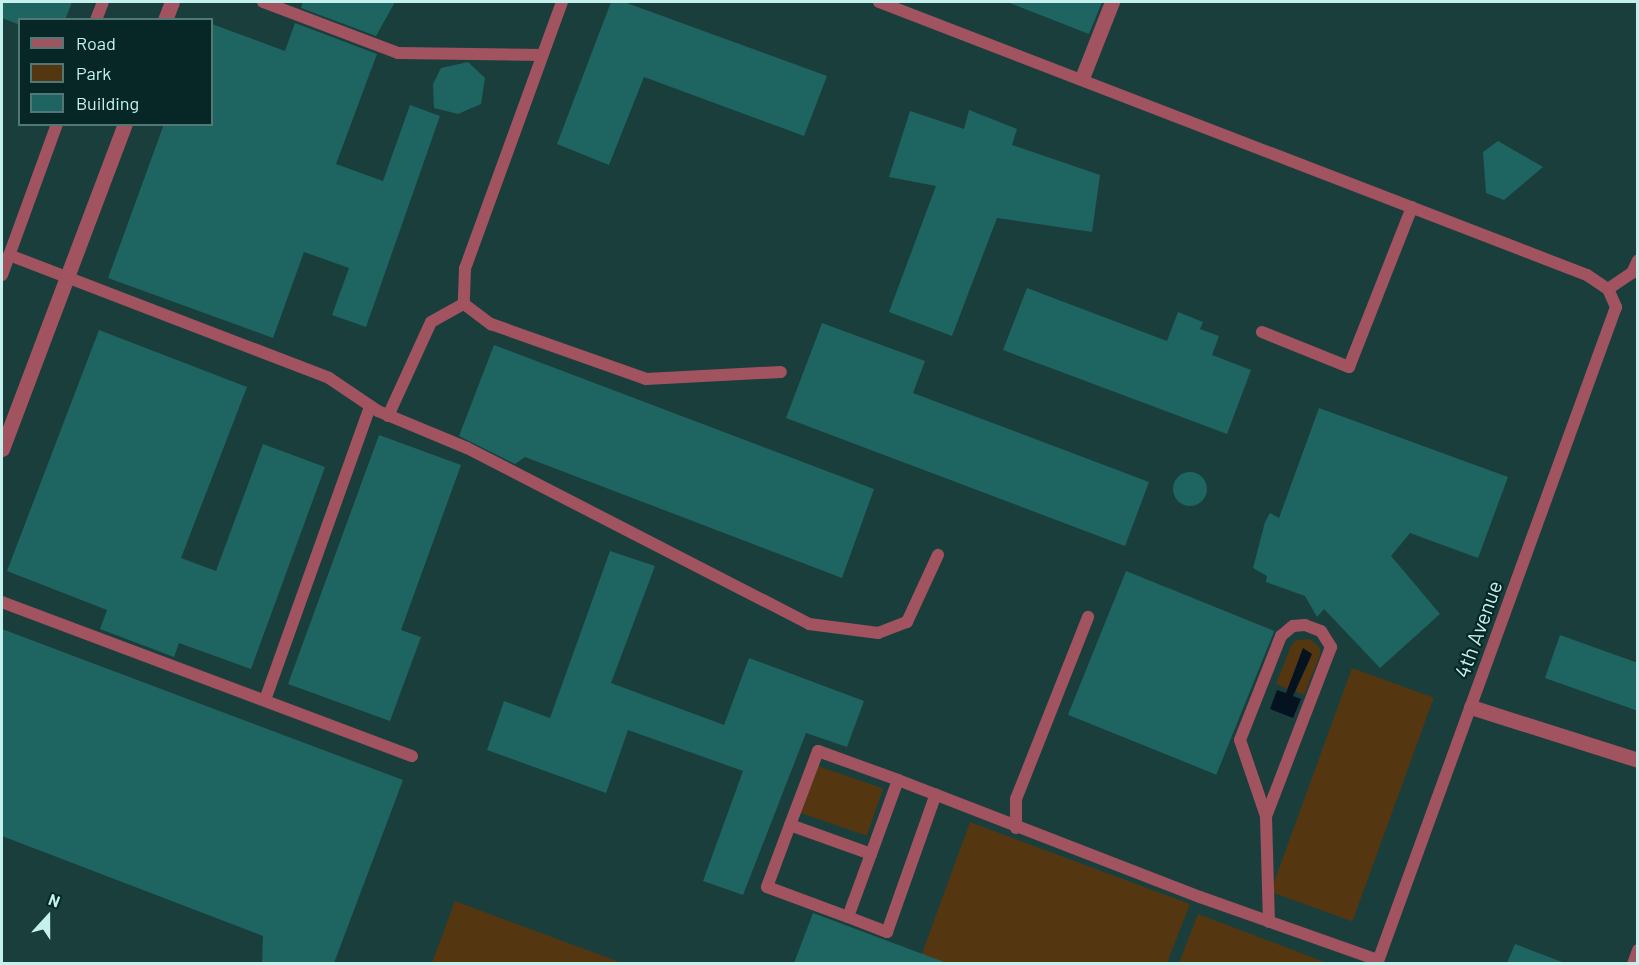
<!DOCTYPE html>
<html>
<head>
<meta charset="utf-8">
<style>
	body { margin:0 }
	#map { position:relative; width:1639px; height:965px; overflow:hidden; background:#113130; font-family:Barlow,sans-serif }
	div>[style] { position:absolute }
	.built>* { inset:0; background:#1a3e3c }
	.green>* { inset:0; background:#543710; transform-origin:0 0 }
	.water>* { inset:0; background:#05121f }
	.building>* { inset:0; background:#1e6461; transform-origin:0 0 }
	.round { border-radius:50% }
	.service>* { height:12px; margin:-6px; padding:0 6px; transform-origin:6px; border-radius:6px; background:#a15360 }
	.minor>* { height:15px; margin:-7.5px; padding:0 7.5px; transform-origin:7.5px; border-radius:7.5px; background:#a15360 }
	span { translate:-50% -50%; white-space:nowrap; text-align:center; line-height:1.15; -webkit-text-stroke:4.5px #062726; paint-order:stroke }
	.street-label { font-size:21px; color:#c4f1ee }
	.frame { position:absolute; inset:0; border:3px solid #c4f1ee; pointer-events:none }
	.legend { position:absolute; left:18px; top:18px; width:195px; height:108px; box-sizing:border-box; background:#062726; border:2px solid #527876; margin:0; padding:8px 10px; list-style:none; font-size:18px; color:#c4f1ee }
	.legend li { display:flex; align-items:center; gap:12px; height:30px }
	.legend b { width:30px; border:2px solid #527876 }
	.north { position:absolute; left:18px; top:887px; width:60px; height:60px; -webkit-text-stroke:4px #062726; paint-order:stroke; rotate:21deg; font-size:16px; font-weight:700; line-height:24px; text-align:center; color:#c4f1ee }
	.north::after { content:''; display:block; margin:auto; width:21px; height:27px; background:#c4f1ee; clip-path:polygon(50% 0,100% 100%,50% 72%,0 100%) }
</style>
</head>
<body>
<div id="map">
	<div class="built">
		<i style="clip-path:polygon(evenodd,2px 2px,1637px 2px,1637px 963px,2px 963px,2px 2px,20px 20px,212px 20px,212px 124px,20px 124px,20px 20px)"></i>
	</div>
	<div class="green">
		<i style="clip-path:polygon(1310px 639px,1320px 648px,1320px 655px,1304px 695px,1295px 691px,1309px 661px,1299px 661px,1288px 689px,1276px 684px,1291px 646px,1296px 640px)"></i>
		<i style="left:1352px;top:668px;width:87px;height:238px;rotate:20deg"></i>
		<i style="left:815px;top:765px;width:72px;height:50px;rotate:19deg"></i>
		<i style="clip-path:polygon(970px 822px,1190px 904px,1167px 963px,932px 964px,920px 959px)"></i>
		<i style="clip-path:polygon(455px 901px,622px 963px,432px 963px)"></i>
		<i style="clip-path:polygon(1198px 914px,1327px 963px,1179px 963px)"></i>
	</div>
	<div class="water">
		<i style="clip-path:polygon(1303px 648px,1312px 654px,1293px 696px,1301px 699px,1293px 718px,1270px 709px,1277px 690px,1286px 693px)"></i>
	</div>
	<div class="building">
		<i style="clip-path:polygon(2px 2px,72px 2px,65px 20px,20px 20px,20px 25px,2px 18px)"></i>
		<i style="clip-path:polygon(303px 2px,395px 2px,376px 36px,301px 8px)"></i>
		<i style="clip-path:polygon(611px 2px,624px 2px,827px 76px,804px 136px,644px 77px,609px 165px,557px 144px)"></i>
		<i style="clip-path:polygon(1007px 2px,1102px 2px,1089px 34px)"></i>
		<i style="clip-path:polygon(295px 23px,377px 54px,336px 164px,383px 181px,410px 105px,440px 116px,366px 327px,332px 315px,349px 268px,304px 252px,273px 338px,108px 278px,164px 124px,212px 124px,212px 24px,285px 51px)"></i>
		<i style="clip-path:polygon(468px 62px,485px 78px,481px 104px,458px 114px,434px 108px,433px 84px,441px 68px)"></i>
		<i style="clip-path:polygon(969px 110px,1017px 129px,1012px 145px,1100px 175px,1092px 232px,997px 218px,952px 336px,889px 312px,936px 186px,889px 177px,910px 111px,964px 129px)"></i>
		<i style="clip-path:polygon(1498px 141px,1543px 167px,1504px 200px,1486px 193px,1483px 152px)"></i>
		<i style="clip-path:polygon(1027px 288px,1167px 341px,1178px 312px,1203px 322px,1200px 329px,1219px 336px,1212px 355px,1251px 370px,1227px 434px,1003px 350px)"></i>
		<i style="clip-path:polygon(822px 323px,925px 361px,913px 393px,1149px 482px,1125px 546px,786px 418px)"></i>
		<i style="clip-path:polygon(99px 330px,247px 387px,181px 558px,216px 571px,263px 444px,325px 467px,251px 669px,179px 643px,174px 657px,100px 629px,107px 610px,7px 571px)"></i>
		<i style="clip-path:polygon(494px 345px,874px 489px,842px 578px,525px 457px,515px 464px,459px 436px)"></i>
		<i style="clip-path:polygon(1319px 408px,1508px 477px,1478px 558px,1410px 533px,1391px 556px,1440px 614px,1380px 668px,1324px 609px,1317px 617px,1305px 596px,1266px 582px,1267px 576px,1253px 568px,1265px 522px,1270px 513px,1279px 518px)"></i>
		<i style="clip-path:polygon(379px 435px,461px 465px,401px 630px,421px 637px,390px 721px,288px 684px)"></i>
		<i class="round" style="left:1173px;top:472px;width:34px;height:34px"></i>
		<i style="clip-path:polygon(610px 551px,655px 566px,611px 683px,724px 725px,749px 658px,864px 701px,847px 747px,806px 733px,743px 895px,703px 881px,743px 771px,628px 730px,606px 793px,487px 750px,504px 701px,550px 718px)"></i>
		<i style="left:1126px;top:571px;width:160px;height:155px;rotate:22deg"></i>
		<i style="clip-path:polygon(2px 629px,403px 780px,334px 963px,262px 963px,263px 936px,2px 836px)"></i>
		<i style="clip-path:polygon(1560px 635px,1638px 663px,1638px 711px,1545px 678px)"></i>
		<i style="clip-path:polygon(813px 913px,944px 962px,944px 963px,794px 963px)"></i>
		<i style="clip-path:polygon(1515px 944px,1562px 962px,1562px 963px,1507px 963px)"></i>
	</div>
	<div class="service">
		<i style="left:263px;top:2px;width:144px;rotate:20.7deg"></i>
		<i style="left:398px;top:53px;width:144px;rotate:0.8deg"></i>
		<i style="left:562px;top:2px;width:283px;rotate:110deg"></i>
		<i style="left:465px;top:268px;width:36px;rotate:92deg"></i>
		<i style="left:464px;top:304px;width:34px;rotate:37deg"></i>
		<i style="left:491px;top:324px;width:164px;rotate:19.5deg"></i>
		<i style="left:646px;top:379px;width:135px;rotate:-3deg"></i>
		<i style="left:879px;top:2px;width:759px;rotate:21.09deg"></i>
		<i style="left:1587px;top:275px;width:25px;rotate:34deg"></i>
		<i style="left:1608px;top:289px;width:20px;rotate:66deg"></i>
		<i style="left:1616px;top:307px;width:699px;rotate:109.99deg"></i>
		<i style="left:96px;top:20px;width:19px;rotate:-69deg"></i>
		<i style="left:9px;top:255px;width:343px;rotate:21deg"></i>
		<i style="left:329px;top:378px;width:59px;rotate:34deg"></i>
		<i style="left:378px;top:411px;width:96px;rotate:22.6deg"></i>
		<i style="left:467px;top:448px;width:385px;rotate:27.2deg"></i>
		<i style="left:809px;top:624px;width:70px;rotate:7.4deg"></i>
		<i style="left:878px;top:633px;width:31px;rotate:-21deg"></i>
		<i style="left:907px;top:622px;width:74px;rotate:-65.2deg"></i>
		<i style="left:2px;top:275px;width:161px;rotate:-70deg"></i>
		<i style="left:1608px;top:289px;width:29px;rotate:-34deg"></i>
		<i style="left:1632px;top:273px;width:14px;rotate:-65deg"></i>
		<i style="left:1262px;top:332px;width:94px;rotate:21.9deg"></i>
		<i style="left:1349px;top:367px;width:172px;rotate:-68.5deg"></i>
		<i style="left:388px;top:416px;width:103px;rotate:-65.4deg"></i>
		<i style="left:431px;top:322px;width:38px;rotate:-29deg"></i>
		<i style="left:2px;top:602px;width:438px;rotate:20.6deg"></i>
		<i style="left:265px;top:700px;width:312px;rotate:-70.3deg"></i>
		<i style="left:898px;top:780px;width:79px;rotate:110deg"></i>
		<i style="left:871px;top:854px;width:86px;rotate:-160.3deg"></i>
		<i style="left:790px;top:825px;width:79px;rotate:-69.3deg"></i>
		<i style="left:818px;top:751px;width:85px;rotate:19.9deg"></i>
		<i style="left:898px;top:780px;width:324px;rotate:21.2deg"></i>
		<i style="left:1200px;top:897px;width:189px;rotate:19.5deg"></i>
		<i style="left:1266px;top:816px;width:80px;rotate:-108.9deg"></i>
		<i style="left:1240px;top:740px;width:112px;rotate:-68.5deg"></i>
		<i style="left:1281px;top:636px;width:16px;rotate:-40deg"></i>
		<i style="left:1293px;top:626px;width:12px;rotate:-5deg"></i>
		<i style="left:1305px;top:625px;width:17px;rotate:21deg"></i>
		<i style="left:1321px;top:631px;width:19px;rotate:58deg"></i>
		<i style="left:1331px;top:647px;width:181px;rotate:111deg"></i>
		<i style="left:1266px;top:816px;width:106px;rotate:88.4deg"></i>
		<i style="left:790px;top:825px;width:66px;rotate:110.4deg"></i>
		<i style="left:767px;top:887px;width:86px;rotate:20.3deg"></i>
		<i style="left:1016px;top:828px;width:29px;rotate:-90deg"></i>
		<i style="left:1016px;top:799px;width:196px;rotate:-68.4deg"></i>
		<i style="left:871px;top:854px;width:67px;rotate:110.1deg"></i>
		<i style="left:848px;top:917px;width:42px;rotate:21deg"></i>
		<i style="left:887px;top:932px;width:146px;rotate:-70.5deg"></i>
		<i style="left:1633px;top:964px;width:15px;rotate:-70deg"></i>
	</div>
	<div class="minor">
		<i style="left:165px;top:20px;width:19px;rotate:-69deg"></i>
		<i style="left:1082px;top:78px;width:82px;rotate:-68.5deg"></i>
		<i style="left:2px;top:449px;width:347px;rotate:-69.3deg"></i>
		<i style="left:1471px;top:707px;width:175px;rotate:17.6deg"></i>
	</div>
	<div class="street-label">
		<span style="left:1478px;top:629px;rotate:-70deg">4th Avenue</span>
	</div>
	<div class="frame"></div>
	<ul class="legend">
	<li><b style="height:8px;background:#a15360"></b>Road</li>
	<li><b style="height:16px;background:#543710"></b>Park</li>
	<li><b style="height:16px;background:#1e6461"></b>Building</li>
	</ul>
	<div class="north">N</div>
</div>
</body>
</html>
